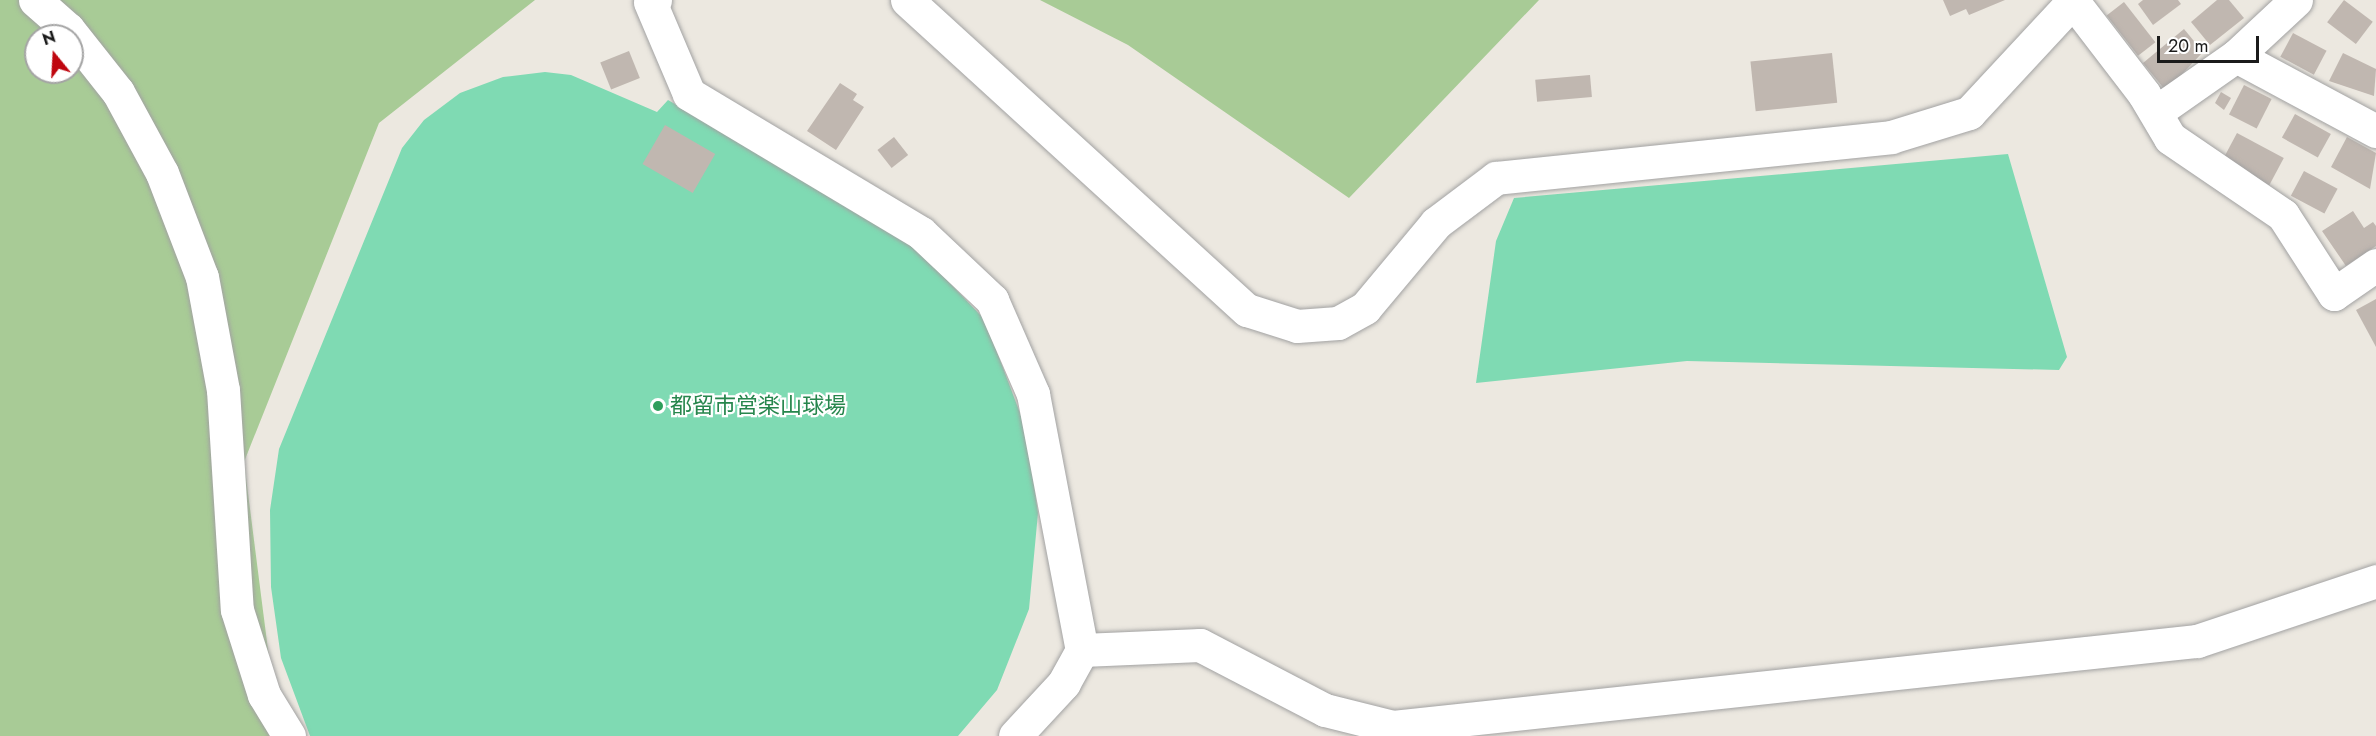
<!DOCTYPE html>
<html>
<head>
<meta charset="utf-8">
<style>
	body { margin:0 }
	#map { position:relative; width:2376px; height:736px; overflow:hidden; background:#ece8e0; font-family:Jost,"Noto Sans JP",sans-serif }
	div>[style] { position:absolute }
	.forest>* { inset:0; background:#a8cb96 }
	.pitch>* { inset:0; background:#7fdab3 }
	.building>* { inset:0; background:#c0b7b0; transform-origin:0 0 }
	.roads { filter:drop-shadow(0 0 2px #a2a2a2) drop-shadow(0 0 2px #a2a2a2) }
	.minor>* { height:33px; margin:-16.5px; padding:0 16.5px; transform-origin:16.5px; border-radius:16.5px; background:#fff }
	.dots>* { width:16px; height:16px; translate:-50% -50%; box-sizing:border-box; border:3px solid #fff; border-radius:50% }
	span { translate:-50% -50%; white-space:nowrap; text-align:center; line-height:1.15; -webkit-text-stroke:4.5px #fff; paint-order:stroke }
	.leisure-label { font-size:22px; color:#27864d }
	.left { translate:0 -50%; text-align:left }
	.north { position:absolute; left:24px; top:24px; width:60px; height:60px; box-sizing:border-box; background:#fff; border:2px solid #a4a4a4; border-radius:50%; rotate:342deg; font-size:16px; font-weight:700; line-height:24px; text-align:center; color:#1b1b1b }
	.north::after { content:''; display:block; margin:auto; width:21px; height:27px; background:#bf060f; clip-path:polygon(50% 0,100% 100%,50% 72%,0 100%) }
	.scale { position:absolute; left:2157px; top:36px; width:102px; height:27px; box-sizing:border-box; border:3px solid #1b1b1b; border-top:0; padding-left:8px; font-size:18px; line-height:21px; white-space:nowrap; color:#1b1b1b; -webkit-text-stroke:4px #fff; paint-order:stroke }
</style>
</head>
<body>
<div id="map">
	<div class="forest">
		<i style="clip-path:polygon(evenodd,0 0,535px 0,379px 123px,244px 462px,279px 736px,0 736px,0 0,36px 36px,72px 36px,72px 72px,36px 72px,36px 36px)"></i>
		<i style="clip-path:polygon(1040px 0,1539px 0,1349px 198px,1128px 45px)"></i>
	</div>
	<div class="pitch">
		<i style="clip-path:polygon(545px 72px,571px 75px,657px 112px,668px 100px,908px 239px,985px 320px,1026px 429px,1038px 513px,1029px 609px,997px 690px,958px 736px,310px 736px,281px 658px,271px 587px,270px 510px,279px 449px,402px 148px,424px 120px,460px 93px,503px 77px)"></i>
		<i style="clip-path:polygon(2008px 154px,2067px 357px,2059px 370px,1687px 361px,1476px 383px,1496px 241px,1514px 198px)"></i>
	</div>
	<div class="building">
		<i style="clip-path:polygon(1943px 0,2005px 0,1969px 15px,1966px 9px,1950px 16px)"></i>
		<i style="clip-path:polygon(2143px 0,2178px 0,2181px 4px,2153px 25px,2138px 4px)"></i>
		<i style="clip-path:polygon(2217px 0,2229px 0,2244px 18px,2210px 45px,2191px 22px)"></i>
		<i style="left:2344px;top:0;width:36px;height:28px;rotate:37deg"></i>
		<i style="left:2124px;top:2px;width:51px;height:22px;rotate:52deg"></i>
		<i style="clip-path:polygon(2184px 29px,2203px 52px,2166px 91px,2143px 63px)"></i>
		<i style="left:2293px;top:33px;width:38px;height:27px;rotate:28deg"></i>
		<i style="left:629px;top:51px;width:29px;height:31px;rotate:68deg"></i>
		<i style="left:1832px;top:53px;width:50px;height:82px;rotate:84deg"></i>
		<i style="clip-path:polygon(2343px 53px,2376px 69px,2374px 96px,2329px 81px)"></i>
		<i style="left:1590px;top:75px;width:22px;height:55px;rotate:85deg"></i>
		<i style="clip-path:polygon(840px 83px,857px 94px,853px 100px,864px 107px,836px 150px,807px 131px)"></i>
		<i style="left:2244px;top:85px;width:31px;height:33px;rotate:27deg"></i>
		<i style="clip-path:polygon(2221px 92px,2231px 98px,2224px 110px,2215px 103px)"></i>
		<i style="left:2295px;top:114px;width:41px;height:27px;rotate:29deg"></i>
		<i style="left:665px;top:125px;width:58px;height:45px;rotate:30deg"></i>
		<i style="left:2237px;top:133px;width:53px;height:31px;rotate:28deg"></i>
		<i style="left:894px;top:137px;width:23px;height:21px;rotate:52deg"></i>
		<i style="clip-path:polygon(2347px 137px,2376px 153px,2370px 189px,2331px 167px)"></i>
		<i style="left:2304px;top:171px;width:38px;height:28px;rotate:28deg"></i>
		<i style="clip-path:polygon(2353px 211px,2364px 228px,2373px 222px,2376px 226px,2376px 246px,2346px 266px,2322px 231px)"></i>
		<i style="clip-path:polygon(2376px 299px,2376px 347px,2356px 310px)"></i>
	</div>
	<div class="roads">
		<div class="minor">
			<i style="left:35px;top:0;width:44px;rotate:41.3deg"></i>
			<i style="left:68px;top:29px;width:80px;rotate:51.6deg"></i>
			<i style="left:118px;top:92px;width:92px;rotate:61.5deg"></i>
			<i style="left:162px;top:173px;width:111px;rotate:69deg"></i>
			<i style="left:202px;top:277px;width:115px;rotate:79.5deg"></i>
			<i style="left:223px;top:390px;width:220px;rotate:86.4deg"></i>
			<i style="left:237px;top:610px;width:89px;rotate:72.4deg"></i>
			<i style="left:264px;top:695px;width:48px;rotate:58.6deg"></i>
			<i style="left:655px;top:0;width:5px;rotate:158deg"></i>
			<i style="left:650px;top:2px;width:100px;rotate:67deg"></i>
			<i style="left:689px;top:94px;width:270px;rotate:30.9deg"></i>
			<i style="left:921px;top:233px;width:98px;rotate:43.3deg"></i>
			<i style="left:992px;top:300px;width:103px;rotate:66.4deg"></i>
			<i style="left:1033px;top:394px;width:261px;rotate:79.2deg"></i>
			<i style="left:1082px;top:650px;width:38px;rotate:119deg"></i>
			<i style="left:1064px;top:683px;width:72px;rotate:132.8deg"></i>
			<i style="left:907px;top:0;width:460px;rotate:42.4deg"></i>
			<i style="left:1247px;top:310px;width:52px;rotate:17.7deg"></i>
			<i style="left:1297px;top:326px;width:41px;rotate:-4.2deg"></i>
			<i style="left:1338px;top:323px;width:31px;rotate:-29deg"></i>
			<i style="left:1365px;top:308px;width:111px;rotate:-50.1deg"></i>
			<i style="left:1436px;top:223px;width:75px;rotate:-36.9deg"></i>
			<i style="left:1496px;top:178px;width:397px;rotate:-5.9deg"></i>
			<i style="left:1891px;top:137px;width:82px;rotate:-17.1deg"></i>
			<i style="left:1969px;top:113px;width:151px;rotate:-47.1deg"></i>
			<i style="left:2072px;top:0;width:118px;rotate:52.5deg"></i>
			<i style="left:2144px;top:94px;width:51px;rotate:59.4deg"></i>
			<i style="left:2170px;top:138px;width:137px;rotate:34.3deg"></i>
			<i style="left:2283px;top:215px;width:94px;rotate:57.2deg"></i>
			<i style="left:2334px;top:294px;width:51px;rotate:-34.6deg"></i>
			<i style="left:2236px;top:56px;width:159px;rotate:28.2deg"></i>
			<i style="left:2156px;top:112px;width:98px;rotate:-35deg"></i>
			<i style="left:2236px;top:56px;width:82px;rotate:-43deg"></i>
			<i style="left:1082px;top:650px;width:118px;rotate:-2.4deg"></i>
			<i style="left:1200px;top:645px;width:141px;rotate:27.5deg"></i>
			<i style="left:1325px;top:710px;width:70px;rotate:14deg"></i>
			<i style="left:1393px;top:727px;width:809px;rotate:-6.11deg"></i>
			<i style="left:2197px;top:641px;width:189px;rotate:-18.5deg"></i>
		</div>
	</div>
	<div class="dots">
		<i style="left:658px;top:406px;background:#2e9e5b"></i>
	</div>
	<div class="leisure-label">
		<span class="left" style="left:670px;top:406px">都留市営楽山球場</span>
	</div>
	<div class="north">N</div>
	<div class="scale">20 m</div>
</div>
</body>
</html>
